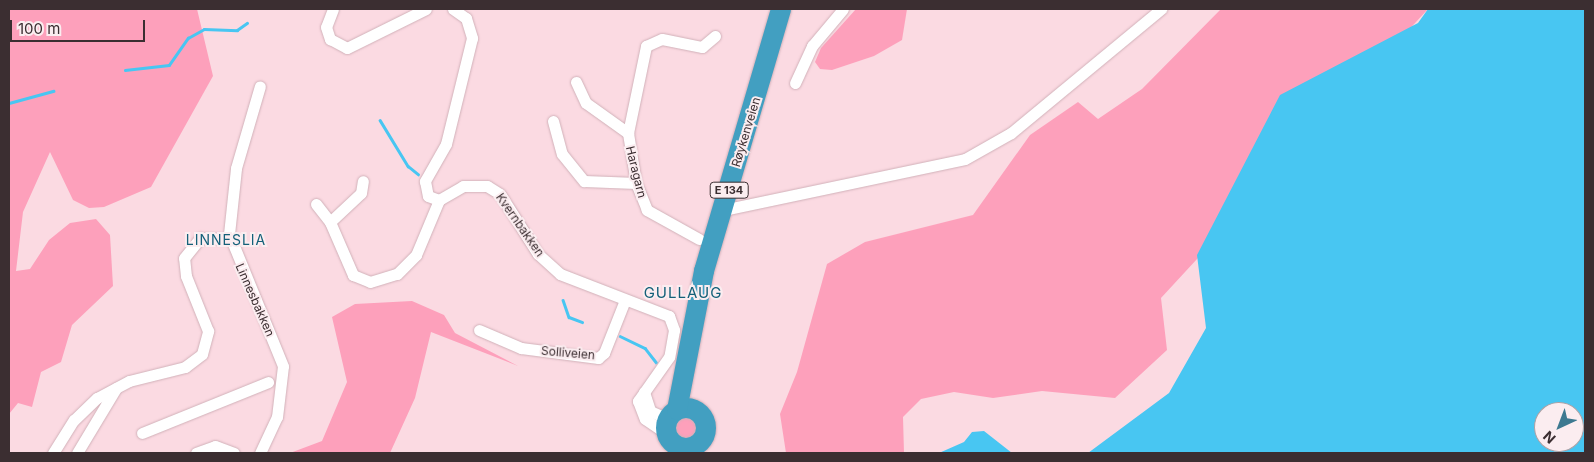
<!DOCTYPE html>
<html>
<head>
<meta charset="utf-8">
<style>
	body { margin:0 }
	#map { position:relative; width:1594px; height:462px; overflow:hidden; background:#fbdae2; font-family:Inter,sans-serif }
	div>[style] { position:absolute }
	.green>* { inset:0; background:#fda0bb }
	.round { border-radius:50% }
	.water>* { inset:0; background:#48c6f2 }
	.stream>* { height:2.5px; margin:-1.25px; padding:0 1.25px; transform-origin:1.25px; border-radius:1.25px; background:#48c6f2 }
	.roads { filter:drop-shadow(0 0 1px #d1b1b9) drop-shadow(0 0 1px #d1b1b9) }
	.street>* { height:11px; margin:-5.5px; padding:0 5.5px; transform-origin:5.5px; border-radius:5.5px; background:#fff }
	.highway>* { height:20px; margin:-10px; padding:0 10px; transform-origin:10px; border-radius:10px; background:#429fc1 }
	.highway>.ring { margin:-10px; padding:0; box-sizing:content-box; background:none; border:20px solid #429fc1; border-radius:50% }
	span { translate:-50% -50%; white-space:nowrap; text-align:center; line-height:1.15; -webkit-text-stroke:4px #fbedf0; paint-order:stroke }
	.shield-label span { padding:1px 4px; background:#fbedf0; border:1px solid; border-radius:4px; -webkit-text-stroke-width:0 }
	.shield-label { font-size:11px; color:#3b2e31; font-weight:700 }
	.street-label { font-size:12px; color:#3b2e31 }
	.neighbourhood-label { font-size:14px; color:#146079; letter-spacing:1px }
	.quarter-label { font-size:15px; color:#146079; letter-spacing:1px }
	.frame { position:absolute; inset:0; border:10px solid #3b2e31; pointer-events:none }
	.north { position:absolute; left:1534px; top:402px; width:50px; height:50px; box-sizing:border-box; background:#fbedf0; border:1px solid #aea1a4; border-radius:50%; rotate:223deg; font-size:14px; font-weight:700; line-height:20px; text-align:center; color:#3b2e31 }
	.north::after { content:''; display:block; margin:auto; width:18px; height:22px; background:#3d7990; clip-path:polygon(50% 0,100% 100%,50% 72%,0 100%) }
	.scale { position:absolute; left:10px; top:20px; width:135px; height:22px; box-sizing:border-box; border:2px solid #3b2e31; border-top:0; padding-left:6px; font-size:15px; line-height:18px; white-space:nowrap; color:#3b2e31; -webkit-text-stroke:4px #fbedf0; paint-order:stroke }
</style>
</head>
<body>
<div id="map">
	<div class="green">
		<i style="clip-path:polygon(9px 9px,197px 9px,213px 76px,151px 187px,104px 207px,89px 208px,73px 200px,50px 152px,23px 212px,16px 271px,30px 269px,49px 240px,70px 223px,96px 219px,110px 235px,113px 286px,72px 325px,61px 362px,41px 372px,32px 407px,18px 403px,9px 414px)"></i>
		<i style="clip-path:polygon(856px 9px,907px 9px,902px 40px,874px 56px,832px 70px,820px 69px,815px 62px,821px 48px)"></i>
		<i style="clip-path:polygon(1221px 9px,1428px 9px,1161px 298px,1167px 350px,1115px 398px,1042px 391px,993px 398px,954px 392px,921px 399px,903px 417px,904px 453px,786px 453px,780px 414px,797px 372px,827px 264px,865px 242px,973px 215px,1030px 135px,1078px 102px,1098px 119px,1142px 89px)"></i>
		<i style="clip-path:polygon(412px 301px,444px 315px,455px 333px,518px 366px,431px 332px,415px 398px,390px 453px,290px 453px,322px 441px,347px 382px,332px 317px,355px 304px)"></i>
		<i class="round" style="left:675px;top:417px;width:24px;height:24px"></i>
	</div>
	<div class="water">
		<i style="clip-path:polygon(evenodd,1428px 9px,1585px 9px,1585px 453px,1088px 453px,1169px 393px,1206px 328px,1197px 255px,1280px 95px,1418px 23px,1428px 9px,1544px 412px,1574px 412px,1574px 442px,1544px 442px,1544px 412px)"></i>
		<i style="clip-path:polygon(984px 431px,1012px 453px,939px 453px,964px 442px,972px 432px)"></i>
	</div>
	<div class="stream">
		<i style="left:125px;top:70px;width:44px;rotate:-6.5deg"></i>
		<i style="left:169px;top:65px;width:33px;rotate:-55deg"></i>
		<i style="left:188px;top:38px;width:18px;rotate:-29deg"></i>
		<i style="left:204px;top:29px;width:33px;rotate:2deg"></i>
		<i style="left:237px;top:30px;width:12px;rotate:-35deg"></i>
		<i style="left:9px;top:103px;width:46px;rotate:-15.3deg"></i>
		<i style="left:380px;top:120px;width:54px;rotate:58.7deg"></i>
		<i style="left:408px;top:166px;width:13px;rotate:39deg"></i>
		<i style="left:563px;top:300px;width:18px;rotate:71deg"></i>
		<i style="left:569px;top:317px;width:14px;rotate:21deg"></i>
		<i style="left:620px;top:336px;width:28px;rotate:26deg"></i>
		<i style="left:645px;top:348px;width:18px;rotate:52deg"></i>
	</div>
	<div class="roads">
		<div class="street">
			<i style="left:333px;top:9px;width:19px;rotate:111deg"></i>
			<i style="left:326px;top:27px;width:13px;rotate:72deg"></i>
			<i style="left:330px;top:39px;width:19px;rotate:28deg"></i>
			<i style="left:347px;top:48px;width:88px;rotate:-26.3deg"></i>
			<i style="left:453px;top:9px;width:16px;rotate:35deg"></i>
			<i style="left:466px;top:18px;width:21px;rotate:73deg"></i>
			<i style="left:472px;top:38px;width:109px;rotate:103.8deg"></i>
			<i style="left:446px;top:144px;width:43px;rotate:119.6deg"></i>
			<i style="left:425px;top:181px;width:15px;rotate:79deg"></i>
			<i style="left:428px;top:196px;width:12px;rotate:20deg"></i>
			<i style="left:439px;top:200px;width:28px;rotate:-30deg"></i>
			<i style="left:463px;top:186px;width:24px"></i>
			<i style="left:487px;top:186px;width:15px;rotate:32deg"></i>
			<i style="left:500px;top:194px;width:71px;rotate:57.7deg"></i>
			<i style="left:538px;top:254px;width:30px;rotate:42deg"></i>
			<i style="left:560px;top:274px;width:117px;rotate:21.1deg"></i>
			<i style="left:669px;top:316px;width:15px;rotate:70deg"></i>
			<i style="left:674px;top:330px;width:27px;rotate:100deg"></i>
			<i style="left:669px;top:357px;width:54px;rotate:125.2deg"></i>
			<i style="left:638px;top:401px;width:19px;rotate:69deg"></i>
			<i style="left:645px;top:419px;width:27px;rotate:34deg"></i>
			<i style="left:576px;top:82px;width:23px;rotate:65deg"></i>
			<i style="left:586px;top:103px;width:52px;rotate:35.5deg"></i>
			<i style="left:795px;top:83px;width:41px;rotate:-65.3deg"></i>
			<i style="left:812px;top:46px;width:48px;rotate:-50deg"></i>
			<i style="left:553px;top:121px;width:34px;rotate:75deg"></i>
			<i style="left:562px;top:154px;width:35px;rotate:51deg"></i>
			<i style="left:584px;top:181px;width:52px;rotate:2.2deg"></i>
			<i style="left:316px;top:204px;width:23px;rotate:52deg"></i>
			<i style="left:330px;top:222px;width:58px;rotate:66.5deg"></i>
			<i style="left:353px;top:275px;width:18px;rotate:22deg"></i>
			<i style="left:370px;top:282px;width:28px;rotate:-17deg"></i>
			<i style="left:397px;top:274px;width:27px;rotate:-45deg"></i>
			<i style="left:416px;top:255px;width:60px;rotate:-67.3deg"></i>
			<i style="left:723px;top:210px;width:247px;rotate:-11.9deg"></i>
			<i style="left:965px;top:159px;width:53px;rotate:-29.5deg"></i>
			<i style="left:1011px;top:133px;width:195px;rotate:-39.6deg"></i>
			<i style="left:330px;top:222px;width:42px;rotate:-43.1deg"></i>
			<i style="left:361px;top:193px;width:12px;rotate:-81deg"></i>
			<i style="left:699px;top:239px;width:60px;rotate:-150.9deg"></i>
			<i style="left:647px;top:210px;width:29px;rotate:-112deg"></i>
			<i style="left:636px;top:183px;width:51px;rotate:-99.1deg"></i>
			<i style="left:628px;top:133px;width:89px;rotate:-78.3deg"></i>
			<i style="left:646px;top:46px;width:17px;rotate:-24deg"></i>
			<i style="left:662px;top:39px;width:41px;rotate:11.3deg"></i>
			<i style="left:702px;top:47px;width:17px;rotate:-40deg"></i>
			<i style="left:479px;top:330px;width:46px;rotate:23.2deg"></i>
			<i style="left:521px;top:348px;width:78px;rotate:7.4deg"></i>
			<i style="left:598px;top:358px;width:8px;rotate:-40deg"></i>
			<i style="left:604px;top:353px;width:57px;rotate:-68.4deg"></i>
			<i style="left:644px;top:392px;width:20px;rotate:72deg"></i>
			<i style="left:650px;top:411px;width:20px;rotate:24deg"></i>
			<i style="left:142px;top:433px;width:136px;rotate:-22deg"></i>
			<i style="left:53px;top:453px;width:39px;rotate:-58deg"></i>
			<i style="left:74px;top:420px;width:32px;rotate:-44deg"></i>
			<i style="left:97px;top:398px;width:36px;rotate:-28deg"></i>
			<i style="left:129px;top:381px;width:58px;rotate:-14deg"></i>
			<i style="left:185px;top:367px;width:21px;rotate:-37deg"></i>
			<i style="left:202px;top:354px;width:24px;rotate:-75deg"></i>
			<i style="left:208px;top:331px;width:59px;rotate:-111.8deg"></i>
			<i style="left:186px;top:276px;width:18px;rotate:-96deg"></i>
			<i style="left:184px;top:258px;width:26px;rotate:-51deg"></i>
			<i style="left:200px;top:238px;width:30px;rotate:2deg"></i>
			<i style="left:77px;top:453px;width:76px;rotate:-59deg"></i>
			<i style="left:196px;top:453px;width:20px;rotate:-20deg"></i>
			<i style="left:215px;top:446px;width:20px;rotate:20deg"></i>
			<i style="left:260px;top:453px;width:40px;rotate:-65deg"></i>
			<i style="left:277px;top:417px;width:51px;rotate:-83.3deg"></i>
			<i style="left:283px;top:366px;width:143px;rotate:-112.2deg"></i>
			<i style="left:229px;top:234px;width:66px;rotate:-83.9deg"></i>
			<i style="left:236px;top:168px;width:85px;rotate:-73.7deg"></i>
		</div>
		<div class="highway">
			<i class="ring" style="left:666px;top:408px;width:20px;height:20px"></i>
			<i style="left:677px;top:410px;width:142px;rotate:-79deg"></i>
			<i style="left:704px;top:271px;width:273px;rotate:-73.6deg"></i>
		</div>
	</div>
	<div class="shield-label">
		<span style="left:729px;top:190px">E 134</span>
	</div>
	<div class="street-label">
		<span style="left:746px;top:132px;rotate:-73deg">Røykenveien</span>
		<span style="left:636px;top:172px;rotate:76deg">Haragarn</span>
		<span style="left:520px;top:225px;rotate:55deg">Kvernbakken</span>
		<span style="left:255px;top:300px;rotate:66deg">Linnesbakken</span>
		<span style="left:568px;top:353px;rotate:5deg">Solliveien</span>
	</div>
	<div class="neighbourhood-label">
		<span style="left:226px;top:240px">LINNESLIA</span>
	</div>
	<div class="quarter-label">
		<span style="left:683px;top:293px">GULLAUG</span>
	</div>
	<div class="frame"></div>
	<div class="north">N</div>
	<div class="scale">100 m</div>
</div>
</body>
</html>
